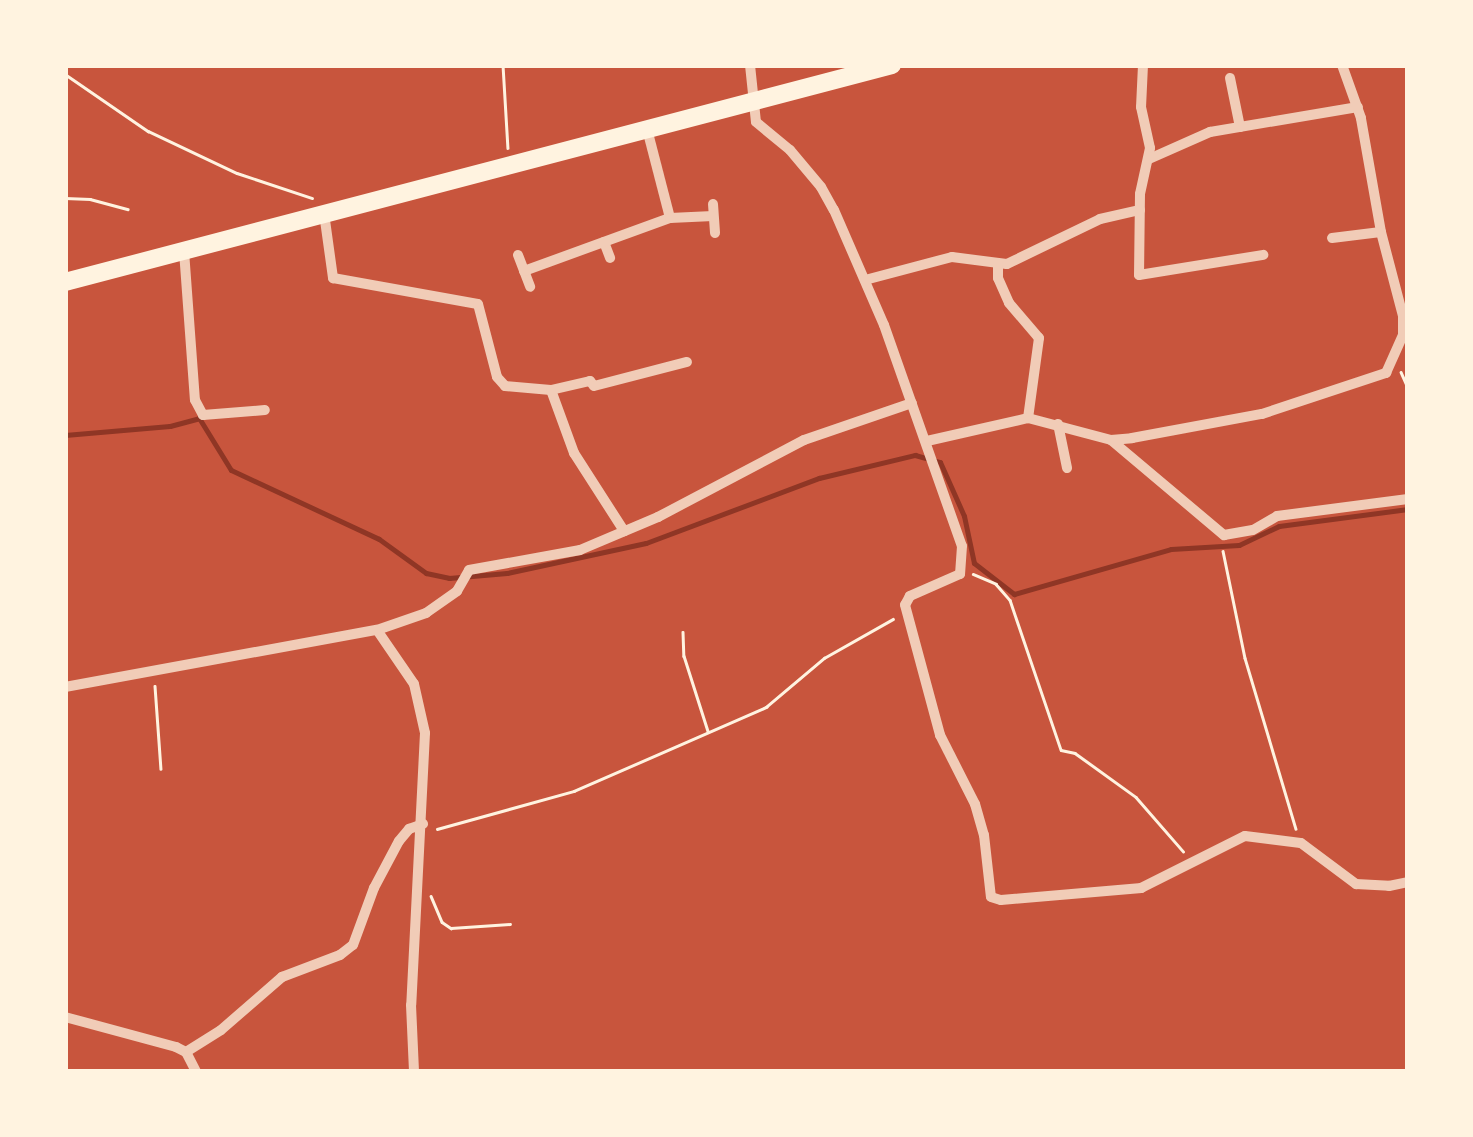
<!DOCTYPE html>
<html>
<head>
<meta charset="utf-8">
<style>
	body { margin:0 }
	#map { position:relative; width:1473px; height:1137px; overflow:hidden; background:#c8553d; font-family:Cabin,sans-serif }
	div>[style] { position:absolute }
	.stream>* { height:5px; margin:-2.5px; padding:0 2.5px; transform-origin:2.5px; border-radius:2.5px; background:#8f3625 }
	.path>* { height:2.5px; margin:-1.25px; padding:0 1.25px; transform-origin:1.25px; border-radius:1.25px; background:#fff3e0 }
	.minor>* { height:10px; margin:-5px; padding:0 5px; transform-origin:5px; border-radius:5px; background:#f1ccb7 }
	.trunk>* { height:18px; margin:-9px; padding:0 9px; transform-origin:9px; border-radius:9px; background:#fff3e0 }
	span { translate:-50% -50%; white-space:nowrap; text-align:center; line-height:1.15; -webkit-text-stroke:9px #fff3e0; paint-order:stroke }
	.frame { position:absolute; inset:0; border:68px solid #fff3e0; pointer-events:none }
</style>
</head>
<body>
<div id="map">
	<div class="stream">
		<i style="left:65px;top:435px;width:105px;rotate:-4.9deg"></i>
		<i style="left:170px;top:426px;width:30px;rotate:-15deg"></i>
		<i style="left:199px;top:418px;width:61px;rotate:58.4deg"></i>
		<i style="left:231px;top:470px;width:163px;rotate:25deg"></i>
		<i style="left:379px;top:539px;width:58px;rotate:35.9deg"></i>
		<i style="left:426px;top:573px;width:24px;rotate:12deg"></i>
		<i style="left:449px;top:578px;width:58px;rotate:-4.9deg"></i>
		<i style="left:507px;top:573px;width:142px;rotate:-12.2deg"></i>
		<i style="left:646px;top:543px;width:185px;rotate:-20.6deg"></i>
		<i style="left:819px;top:478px;width:99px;rotate:-13.5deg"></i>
		<i style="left:915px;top:455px;width:26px;rotate:16deg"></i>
		<i style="left:940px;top:462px;width:59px;rotate:66deg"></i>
		<i style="left:964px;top:516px;width:48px;rotate:78deg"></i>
		<i style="left:974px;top:563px;width:51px;rotate:37.8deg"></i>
		<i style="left:1014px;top:594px;width:163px;rotate:-16deg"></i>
		<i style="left:1171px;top:549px;width:68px;rotate:-3.4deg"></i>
		<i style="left:1239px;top:545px;width:44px;rotate:-25.4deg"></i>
		<i style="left:1279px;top:526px;width:130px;rotate:-7.5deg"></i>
	</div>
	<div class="path">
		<i style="left:503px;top:65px;width:83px;rotate:86.6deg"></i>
		<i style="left:65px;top:74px;width:101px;rotate:34.5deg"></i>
		<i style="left:148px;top:131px;width:98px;rotate:25.3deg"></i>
		<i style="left:237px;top:173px;width:79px;rotate:18.4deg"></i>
		<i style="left:65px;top:198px;width:25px;rotate:2deg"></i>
		<i style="left:90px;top:199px;width:39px;rotate:15deg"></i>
		<i style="left:1401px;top:372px;width:17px;rotate:66deg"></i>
		<i style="left:1223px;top:551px;width:109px;rotate:78.4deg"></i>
		<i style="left:1245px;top:658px;width:178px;rotate:73.4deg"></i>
		<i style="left:973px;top:574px;width:25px;rotate:23deg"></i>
		<i style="left:996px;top:584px;width:21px;rotate:49deg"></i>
		<i style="left:1010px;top:600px;width:158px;rotate:71.2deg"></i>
		<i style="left:1061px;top:750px;width:14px;rotate:12deg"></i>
		<i style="left:1075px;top:753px;width:75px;rotate:35.8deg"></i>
		<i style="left:1136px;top:797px;width:72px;rotate:49deg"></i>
		<i style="left:683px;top:632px;width:24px;rotate:88deg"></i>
		<i style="left:684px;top:656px;width:79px;rotate:72.3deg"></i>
		<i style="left:155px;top:686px;width:83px;rotate:85.9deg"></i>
		<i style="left:437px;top:829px;width:142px;rotate:-15.5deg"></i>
		<i style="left:574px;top:791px;width:210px;rotate:-23.6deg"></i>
		<i style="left:766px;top:707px;width:76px;rotate:-40.2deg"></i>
		<i style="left:824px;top:658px;width:79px;rotate:-29.5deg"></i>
		<i style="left:431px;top:896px;width:28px;rotate:67deg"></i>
		<i style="left:442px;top:922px;width:11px;rotate:34deg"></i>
		<i style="left:451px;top:928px;width:59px;rotate:-3.9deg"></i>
	</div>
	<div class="minor">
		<i style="left:750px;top:65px;width:57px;rotate:84deg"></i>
		<i style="left:756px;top:122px;width:44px;rotate:39.5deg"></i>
		<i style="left:790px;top:150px;width:48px;rotate:50deg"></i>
		<i style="left:821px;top:187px;width:26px;rotate:61deg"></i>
		<i style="left:834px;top:210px;width:125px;rotate:66.5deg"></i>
		<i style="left:884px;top:325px;width:234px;rotate:70.6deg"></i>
		<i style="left:962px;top:546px;width:28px;rotate:94deg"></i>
		<i style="left:960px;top:574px;width:55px;rotate:156.3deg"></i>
		<i style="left:910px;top:596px;width:10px;rotate:119deg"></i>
		<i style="left:905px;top:605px;width:135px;rotate:74.9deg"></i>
		<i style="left:940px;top:735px;width:77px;rotate:63.1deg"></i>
		<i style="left:975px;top:804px;width:32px;rotate:74deg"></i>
		<i style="left:984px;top:835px;width:62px;rotate:83.6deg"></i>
		<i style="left:991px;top:897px;width:10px;rotate:17deg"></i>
		<i style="left:1001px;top:900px;width:141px;rotate:-4.9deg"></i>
		<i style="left:1141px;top:888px;width:116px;rotate:-26.6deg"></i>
		<i style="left:1245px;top:836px;width:56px;rotate:7.1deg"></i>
		<i style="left:1301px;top:843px;width:69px;rotate:36.7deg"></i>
		<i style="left:1356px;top:884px;width:33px;rotate:3deg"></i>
		<i style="left:1389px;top:886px;width:19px;rotate:-12deg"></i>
		<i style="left:1143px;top:65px;width:42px;rotate:92.7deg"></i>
		<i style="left:1141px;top:107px;width:42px;rotate:77.6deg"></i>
		<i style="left:1150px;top:148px;width:47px;rotate:102.3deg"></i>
		<i style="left:1140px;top:194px;width:81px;rotate:90.7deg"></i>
		<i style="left:1139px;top:275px;width:126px;rotate:-9.2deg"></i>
		<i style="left:1230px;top:78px;width:50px;rotate:78.5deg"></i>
		<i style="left:647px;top:129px;width:92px;rotate:75.5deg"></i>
		<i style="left:1149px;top:159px;width:67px;rotate:-23.9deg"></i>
		<i style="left:1210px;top:132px;width:150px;rotate:-9.6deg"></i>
		<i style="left:713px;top:204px;width:29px;rotate:86deg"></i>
		<i style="left:324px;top:213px;width:66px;rotate:82.1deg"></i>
		<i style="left:333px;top:278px;width:147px;rotate:10.2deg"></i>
		<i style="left:478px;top:304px;width:75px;rotate:75.4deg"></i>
		<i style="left:497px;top:377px;width:12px;rotate:48deg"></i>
		<i style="left:505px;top:386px;width:46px;rotate:5deg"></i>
		<i style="left:551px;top:390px;width:67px;rotate:69.9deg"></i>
		<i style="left:574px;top:453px;width:93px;rotate:57.3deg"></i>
		<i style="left:1332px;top:238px;width:49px;rotate:-7deg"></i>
		<i style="left:604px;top:242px;width:17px;rotate:69deg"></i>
		<i style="left:184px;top:251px;width:149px;rotate:85.8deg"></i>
		<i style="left:195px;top:400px;width:17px;rotate:62deg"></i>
		<i style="left:203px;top:415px;width:62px;rotate:-4.6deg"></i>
		<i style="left:518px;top:255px;width:34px;rotate:69deg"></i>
		<i style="left:998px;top:265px;width:13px;rotate:90deg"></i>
		<i style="left:998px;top:278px;width:27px;rotate:66deg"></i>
		<i style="left:1009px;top:303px;width:46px;rotate:49.4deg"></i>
		<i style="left:1039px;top:338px;width:81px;rotate:97.8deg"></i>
		<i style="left:524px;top:271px;width:155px;rotate:-20deg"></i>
		<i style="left:670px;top:218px;width:43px;rotate:-2.7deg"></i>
		<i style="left:865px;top:280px;width:90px;rotate:-14.8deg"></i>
		<i style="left:952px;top:257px;width:55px;rotate:7.3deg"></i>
		<i style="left:1007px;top:264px;width:103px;rotate:-25.8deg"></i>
		<i style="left:1100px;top:219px;width:41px;rotate:-12.7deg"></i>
		<i style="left:551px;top:390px;width:40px;rotate:-13deg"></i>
		<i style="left:590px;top:381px;width:6px;rotate:51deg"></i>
		<i style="left:594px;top:386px;width:96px;rotate:-14.5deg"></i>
		<i style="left:1058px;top:424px;width:45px;rotate:78.4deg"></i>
		<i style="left:1111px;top:440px;width:148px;rotate:40.1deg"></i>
		<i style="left:1224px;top:535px;width:29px;rotate:-10deg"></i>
		<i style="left:1253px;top:530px;width:28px;rotate:-30deg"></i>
		<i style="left:1277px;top:516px;width:132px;rotate:-7.4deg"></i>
		<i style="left:927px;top:441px;width:104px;rotate:-12.8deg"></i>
		<i style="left:1028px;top:418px;width:86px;rotate:14.8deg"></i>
		<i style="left:1111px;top:440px;width:21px;rotate:-5deg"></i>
		<i style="left:1132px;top:438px;width:132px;rotate:-10.5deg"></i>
		<i style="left:1262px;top:414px;width:131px;rotate:-18.3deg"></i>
		<i style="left:1386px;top:373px;width:42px;rotate:-65.9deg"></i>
		<i style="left:1403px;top:335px;width:19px;rotate:-90deg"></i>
		<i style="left:1403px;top:316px;width:87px;rotate:-104.7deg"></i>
		<i style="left:1381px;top:232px;width:116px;rotate:-100deg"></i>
		<i style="left:1361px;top:118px;width:56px;rotate:-109.7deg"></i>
		<i style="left:377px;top:630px;width:65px;rotate:55.6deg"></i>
		<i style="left:414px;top:684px;width:50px;rotate:77.3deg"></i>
		<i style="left:425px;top:733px;width:272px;rotate:92.9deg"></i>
		<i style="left:411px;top:1005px;width:67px;rotate:87.4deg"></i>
		<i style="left:65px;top:687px;width:317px;rotate:-10.4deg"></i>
		<i style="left:377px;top:630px;width:52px;rotate:-19.1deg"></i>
		<i style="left:426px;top:613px;width:38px;rotate:-35deg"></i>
		<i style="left:457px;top:591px;width:24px;rotate:-60deg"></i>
		<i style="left:469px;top:570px;width:113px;rotate:-10.2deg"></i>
		<i style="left:580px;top:550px;width:85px;rotate:-22.9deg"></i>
		<i style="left:658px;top:517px;width:165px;rotate:-27.8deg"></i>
		<i style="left:804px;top:440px;width:114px;rotate:-18.9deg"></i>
		<i style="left:65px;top:1017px;width:115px;rotate:15.1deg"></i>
		<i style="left:176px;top:1047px;width:11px;rotate:27deg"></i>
		<i style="left:186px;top:1052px;width:22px;rotate:63deg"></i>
		<i style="left:186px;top:1052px;width:41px;rotate:-32.2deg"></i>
		<i style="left:221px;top:1030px;width:81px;rotate:-41deg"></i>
		<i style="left:282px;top:977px;width:62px;rotate:-20.8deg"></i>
		<i style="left:340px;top:955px;width:16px;rotate:-38deg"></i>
		<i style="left:353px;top:945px;width:61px;rotate:-69.8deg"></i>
		<i style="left:374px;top:888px;width:53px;rotate:-62deg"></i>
		<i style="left:399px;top:841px;width:16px;rotate:-50deg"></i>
		<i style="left:409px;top:829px;width:15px;rotate:-20deg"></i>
	</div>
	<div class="trunk">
		<i style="left:65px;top:282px;width:855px;rotate:-14.7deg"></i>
	</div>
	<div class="frame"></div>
</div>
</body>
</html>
